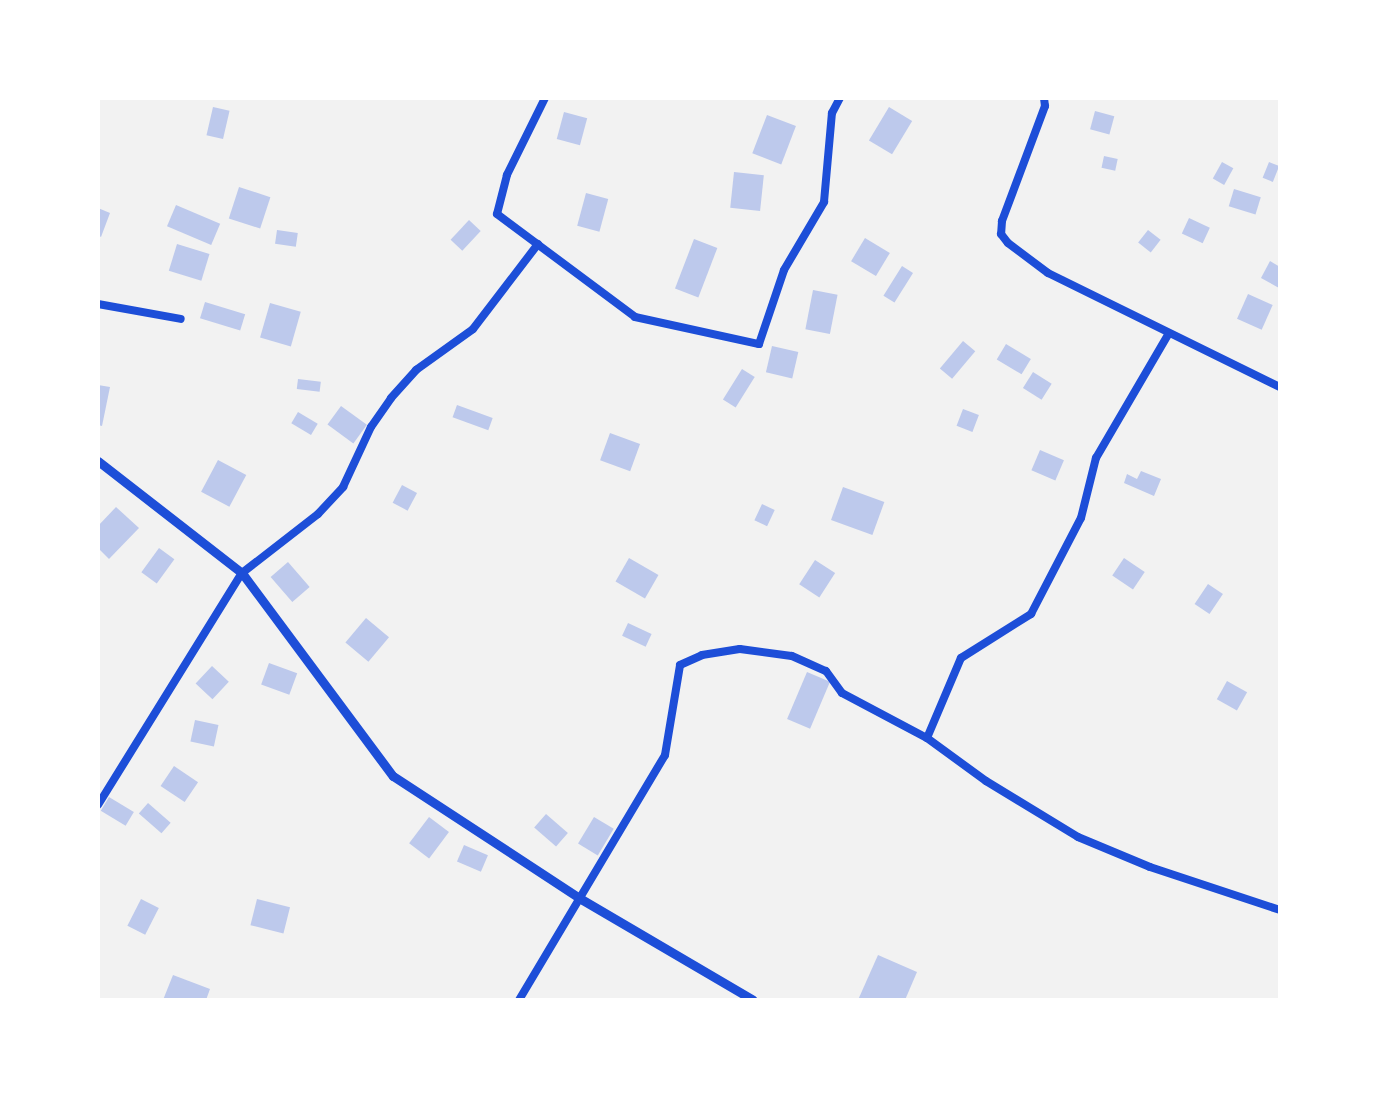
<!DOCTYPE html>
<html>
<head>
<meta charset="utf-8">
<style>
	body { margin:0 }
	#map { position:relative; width:1378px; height:1098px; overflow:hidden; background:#f2f2f2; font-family:"Public Sans",sans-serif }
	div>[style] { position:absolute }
	.building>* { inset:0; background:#bdc9ec; transform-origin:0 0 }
	.minor>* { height:8px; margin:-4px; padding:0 4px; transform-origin:4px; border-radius:4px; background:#1d4ed8 }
	.tertiary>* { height:9px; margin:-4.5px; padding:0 4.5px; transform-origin:4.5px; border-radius:4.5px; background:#1d4ed8 }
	span { translate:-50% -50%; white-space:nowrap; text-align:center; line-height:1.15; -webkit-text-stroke:10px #fff; paint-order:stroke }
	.frame { position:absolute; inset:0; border:100px solid #fff; pointer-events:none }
</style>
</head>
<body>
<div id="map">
	<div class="building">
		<i style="left:213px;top:107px;width:17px;height:29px;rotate:13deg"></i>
		<i style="left:889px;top:107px;width:27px;height:39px;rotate:31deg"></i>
		<i style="left:1095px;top:111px;width:20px;height:19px;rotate:15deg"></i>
		<i style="left:564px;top:112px;width:24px;height:28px;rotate:15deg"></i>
		<i style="left:767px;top:115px;width:31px;height:41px;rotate:21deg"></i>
		<i style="left:1104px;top:156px;width:14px;height:12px;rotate:12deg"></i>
		<i style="left:1222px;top:162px;width:13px;height:19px;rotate:29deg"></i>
		<i style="left:1269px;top:162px;width:11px;height:17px;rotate:22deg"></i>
		<i style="left:734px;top:172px;width:30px;height:36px;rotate:6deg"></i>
		<i style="left:239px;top:187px;width:33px;height:33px;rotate:18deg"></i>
		<i style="left:1234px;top:189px;width:28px;height:18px;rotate:17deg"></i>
		<i style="left:586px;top:193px;width:23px;height:34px;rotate:15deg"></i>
		<i style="left:176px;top:205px;width:48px;height:23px;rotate:23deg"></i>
		<i style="clip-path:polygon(98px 208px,110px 213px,101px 237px,98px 235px)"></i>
		<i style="left:1189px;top:218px;width:23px;height:17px;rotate:25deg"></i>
		<i style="left:469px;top:220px;width:16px;height:27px;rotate:43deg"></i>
		<i style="left:277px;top:230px;width:21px;height:14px;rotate:8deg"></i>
		<i style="left:1148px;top:230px;width:16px;height:16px;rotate:38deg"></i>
		<i style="left:865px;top:238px;width:29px;height:27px;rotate:31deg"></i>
		<i style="left:694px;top:239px;width:25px;height:53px;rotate:21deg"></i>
		<i style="left:177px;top:244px;width:34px;height:28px;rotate:17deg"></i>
		<i style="clip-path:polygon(1270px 261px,1280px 267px,1279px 288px,1261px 278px)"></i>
		<i style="left:902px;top:266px;width:13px;height:35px;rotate:32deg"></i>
		<i style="left:813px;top:290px;width:25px;height:40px;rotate:11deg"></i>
		<i style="left:1248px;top:294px;width:27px;height:27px;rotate:24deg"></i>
		<i style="left:205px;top:302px;width:42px;height:17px;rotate:17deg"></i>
		<i style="left:270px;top:303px;width:32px;height:36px;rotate:16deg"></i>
		<i style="left:963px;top:341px;width:16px;height:36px;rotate:40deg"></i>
		<i style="left:1006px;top:344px;width:29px;height:18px;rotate:31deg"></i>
		<i style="left:772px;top:346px;width:27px;height:27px;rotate:13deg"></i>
		<i style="left:742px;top:369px;width:15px;height:36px;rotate:32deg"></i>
		<i style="left:1033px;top:372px;width:22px;height:19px;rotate:32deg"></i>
		<i style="left:298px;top:379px;width:23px;height:10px;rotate:7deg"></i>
		<i style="clip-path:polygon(98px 385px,110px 387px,102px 426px,98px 425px)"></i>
		<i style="left:457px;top:405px;width:38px;height:13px;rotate:20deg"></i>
		<i style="left:341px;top:406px;width:32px;height:23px;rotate:36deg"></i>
		<i style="left:963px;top:409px;width:17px;height:18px;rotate:21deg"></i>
		<i style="left:298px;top:412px;width:23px;height:13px;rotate:31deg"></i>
		<i style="left:610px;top:433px;width:32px;height:29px;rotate:20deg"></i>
		<i style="left:1040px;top:450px;width:26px;height:22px;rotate:23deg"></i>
		<i style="left:218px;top:460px;width:32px;height:36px;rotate:28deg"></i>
		<i style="clip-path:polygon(1141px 471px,1161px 479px,1154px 496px,1124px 483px,1127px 474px,1137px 479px)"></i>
		<i style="left:402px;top:485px;width:17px;height:20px;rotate:28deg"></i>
		<i style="left:843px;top:487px;width:44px;height:35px;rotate:20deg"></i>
		<i style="left:762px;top:504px;width:14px;height:18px;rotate:25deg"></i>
		<i style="clip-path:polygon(116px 507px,139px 528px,109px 559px,98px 548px,98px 526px)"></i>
		<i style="left:159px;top:548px;width:19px;height:30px;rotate:36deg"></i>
		<i style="left:629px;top:558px;width:34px;height:27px;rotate:30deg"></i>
		<i style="left:1124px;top:558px;width:25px;height:21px;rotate:34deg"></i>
		<i style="left:815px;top:560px;width:24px;height:29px;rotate:33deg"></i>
		<i style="left:288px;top:562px;width:33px;height:23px;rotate:49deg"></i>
		<i style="left:1208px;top:584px;width:18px;height:24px;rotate:34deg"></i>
		<i style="left:366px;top:618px;width:30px;height:32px;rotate:40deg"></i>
		<i style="left:628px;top:623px;width:26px;height:14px;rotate:25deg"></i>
		<i style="left:269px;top:663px;width:30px;height:23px;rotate:20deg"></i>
		<i style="left:212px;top:666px;width:23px;height:24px;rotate:43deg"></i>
		<i style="left:807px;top:672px;width:25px;height:51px;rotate:23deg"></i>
		<i style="left:1227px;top:681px;width:23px;height:21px;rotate:29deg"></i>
		<i style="left:195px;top:720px;width:24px;height:22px;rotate:12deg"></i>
		<i style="left:174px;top:766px;width:29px;height:24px;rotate:34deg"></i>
		<i style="left:109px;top:797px;width:29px;height:16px;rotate:31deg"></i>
		<i style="left:148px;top:803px;width:30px;height:14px;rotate:41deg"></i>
		<i style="left:546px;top:814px;width:29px;height:18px;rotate:41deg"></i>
		<i style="left:429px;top:817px;width:25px;height:33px;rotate:37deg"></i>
		<i style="left:594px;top:817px;width:23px;height:31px;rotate:31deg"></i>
		<i style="left:464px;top:845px;width:26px;height:18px;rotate:23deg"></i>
		<i style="left:141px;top:899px;width:20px;height:30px;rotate:27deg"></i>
		<i style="left:257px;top:899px;width:34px;height:27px;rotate:14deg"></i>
		<i style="clip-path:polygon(878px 955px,917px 972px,905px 1000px,858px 1000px)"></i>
		<i style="clip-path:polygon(173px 975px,210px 989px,206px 1000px,163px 1000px)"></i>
	</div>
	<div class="minor">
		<i style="left:545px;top:98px;width:86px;rotate:116.3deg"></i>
		<i style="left:507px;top:175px;width:40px;rotate:104.4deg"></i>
		<i style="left:497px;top:214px;width:172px;rotate:36.7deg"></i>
		<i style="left:635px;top:317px;width:127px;rotate:12.3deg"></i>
		<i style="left:759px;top:344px;width:78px;rotate:-71.3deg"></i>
		<i style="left:784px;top:270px;width:79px;rotate:-59.5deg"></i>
		<i style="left:824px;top:202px;width:89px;rotate:-84.9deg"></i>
		<i style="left:832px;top:113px;width:17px;rotate:-62deg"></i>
		<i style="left:1044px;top:98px;width:8px;rotate:83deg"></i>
		<i style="left:1045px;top:106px;width:123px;rotate:110.5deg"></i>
		<i style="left:1002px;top:221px;width:13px;rotate:94deg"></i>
		<i style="left:1001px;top:234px;width:11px;rotate:52deg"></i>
		<i style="left:1008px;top:243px;width:50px;rotate:36.9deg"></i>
		<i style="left:1048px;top:273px;width:258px;rotate:26.2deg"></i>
		<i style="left:98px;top:304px;width:84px;rotate:10.2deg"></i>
		<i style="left:927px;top:738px;width:87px;rotate:-67deg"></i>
		<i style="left:961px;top:658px;width:83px;rotate:-32.2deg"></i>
		<i style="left:1031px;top:614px;width:108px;rotate:-62.5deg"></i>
		<i style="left:1081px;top:518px;width:62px;rotate:-76deg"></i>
		<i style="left:1096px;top:458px;width:143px;rotate:-59.7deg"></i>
		<i style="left:98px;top:805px;width:273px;rotate:-58.2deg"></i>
		<i style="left:242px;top:573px;width:96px;rotate:-37.8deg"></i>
		<i style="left:318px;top:514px;width:37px;rotate:-47deg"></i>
		<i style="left:343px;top:487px;width:66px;rotate:-65deg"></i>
		<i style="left:371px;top:427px;width:35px;rotate:-55deg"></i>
		<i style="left:391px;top:398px;width:38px;rotate:-48deg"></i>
		<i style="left:416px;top:370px;width:70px;rotate:-35.7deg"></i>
		<i style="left:473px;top:329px;width:107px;rotate:-52.6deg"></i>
		<i style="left:519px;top:1000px;width:285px;rotate:-59.2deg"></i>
		<i style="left:665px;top:755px;width:91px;rotate:-80.5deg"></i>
		<i style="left:680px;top:665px;width:24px;rotate:-24deg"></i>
		<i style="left:702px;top:655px;width:38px;rotate:-9deg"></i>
		<i style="left:740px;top:649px;width:52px;rotate:7.7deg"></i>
		<i style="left:792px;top:656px;width:37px;rotate:24deg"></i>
		<i style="left:826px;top:671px;width:27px;rotate:54deg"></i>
		<i style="left:842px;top:693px;width:96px;rotate:27.9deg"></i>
		<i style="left:927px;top:738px;width:73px;rotate:36.1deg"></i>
		<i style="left:986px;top:781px;width:108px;rotate:31.3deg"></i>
		<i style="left:1078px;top:837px;width:78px;rotate:22.6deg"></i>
		<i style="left:1150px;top:867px;width:137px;rotate:18.3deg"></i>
	</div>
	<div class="tertiary">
		<i style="left:98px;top:461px;width:182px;rotate:37.9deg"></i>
		<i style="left:242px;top:573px;width:253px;rotate:53.4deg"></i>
		<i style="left:393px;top:776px;width:225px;rotate:33.2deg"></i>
		<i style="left:581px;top:899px;width:199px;rotate:30.4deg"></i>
	</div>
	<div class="frame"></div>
</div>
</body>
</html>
